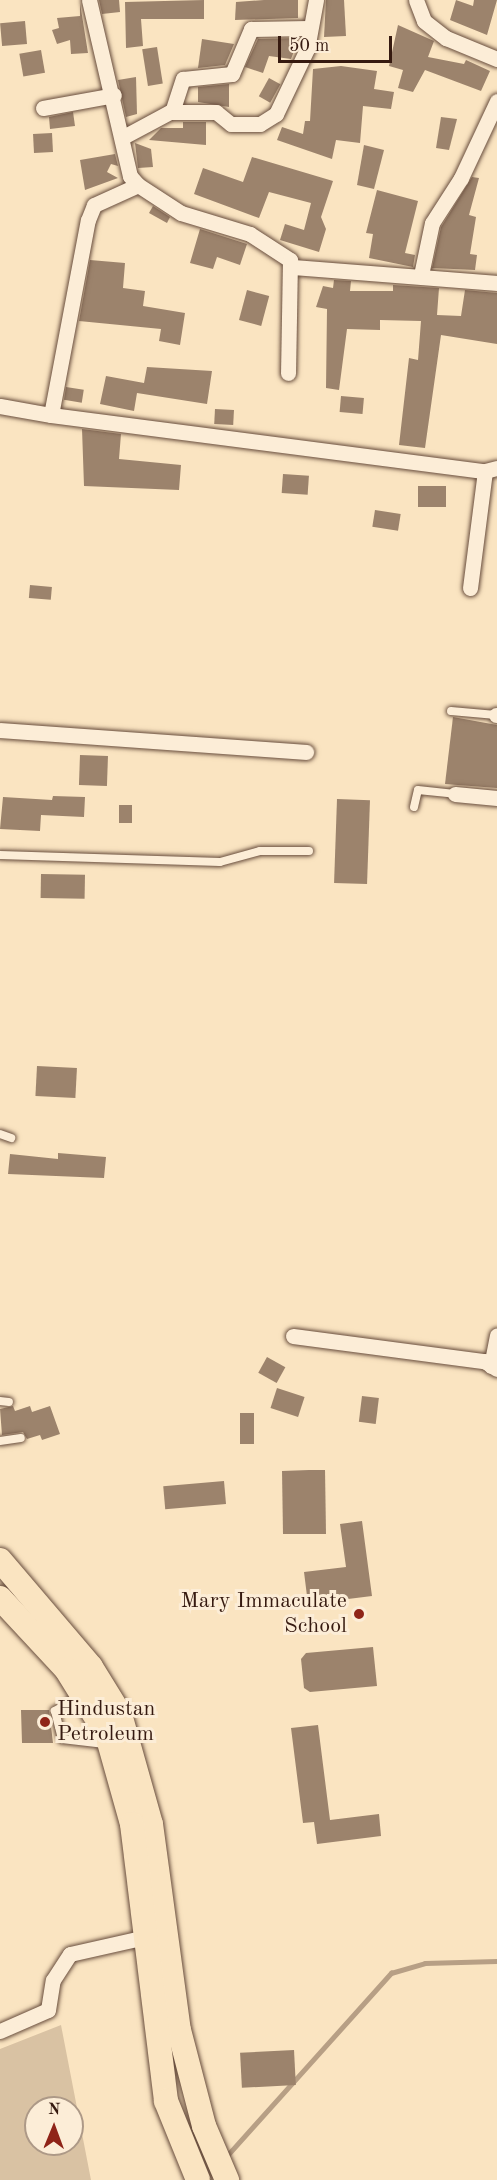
<!DOCTYPE html>
<html>
<head>
<meta charset="utf-8">
<style>
	body { margin:0 }
	#map { position:relative; width:497px; height:2180px; overflow:hidden; background:#fae4c1; font-family:"Old Standard TT",serif }
	div>[style] { position:absolute }
	.green>* { inset:0; background:#d9c2a3 }
	.stream>* { height:4.5px; margin:-2.25px; padding:0 2.25px; transform-origin:2.25px; border-radius:2.25px; background:#b79f85 }
	.building>* { inset:0; background:#9c836c; transform-origin:0 0 }
	.roads { filter:drop-shadow(0 0 2px #674c3c) drop-shadow(0 0 2px #674c3c) }
	.lane>* { height:8px; margin:-4px; padding:0 4px; transform-origin:4px; border-radius:4px; background:#fcedd7 }
	.street>* { height:15px; margin:-7.5px; padding:0 7.5px; transform-origin:7.5px; border-radius:7.5px; background:#fcedd7 }
	.primary>* { height:24px; margin:-12px; padding:0 12px; transform-origin:12px; border-radius:12px; background:#fae4c1 }
	.dots>* { width:16px; height:16px; translate:-50% -50%; box-sizing:border-box; border:3px solid #fcedd7; border-radius:50% }
	span { translate:-50% -50%; white-space:nowrap; text-align:center; line-height:1.15; -webkit-text-stroke:6px #fcedd7; paint-order:stroke }
	.poi-label { font-size:22px; color:#361a10 }
	.right { translate:-100% -50%; text-align:right }
	.left { translate:0 -50%; text-align:left }
	.north { position:absolute; left:24px; top:2096px; width:60px; height:60px; box-sizing:border-box; background:#fcedd7; border:2px solid #ad9987; border-radius:50%; rotate:1deg; font-size:16px; font-weight:700; line-height:24px; text-align:center; color:#361a10 }
	.north::after { content:''; display:block; margin:auto; width:21px; height:27px; background:#8f2418; clip-path:polygon(50% 0,100% 100%,50% 72%,0 100%) }
	.scale { position:absolute; left:278px; top:36px; width:114px; height:27px; box-sizing:border-box; border:3px solid #361a10; border-top:0; padding-left:8px; font-size:18px; line-height:21px; white-space:nowrap; color:#361a10; -webkit-text-stroke:4px #fcedd7; paint-order:stroke }
</style>
</head>
<body>
<div id="map">
	<div class="green">
		<i style="clip-path:polygon(evenodd,61px 2025px,91px 2180px,0 2180px,0 2049px,61px 2025px,36px 2108px,72px 2108px,72px 2144px,36px 2144px,36px 2108px)"></i>
	</div>
	<div class="stream">
		<i style="left:225px;top:2158px;width:249px;rotate:-48.1deg"></i>
		<i style="left:391px;top:1973px;width:35px;rotate:-16deg"></i>
		<i style="left:425px;top:1963px;width:72px;rotate:-1.6deg"></i>
	</div>
	<div class="building">
		<i style="clip-path:polygon(99px 0,119px 0,120px 12px,102px 14px)"></i>
		<i style="clip-path:polygon(204px 0,204px 19px,141px 19px,143px 46px,126px 48px,125px 2px)"></i>
		<i style="clip-path:polygon(264px 0,298px 0,298px 18px,235px 20px,236px 2px)"></i>
		<i style="clip-path:polygon(326px 0,344px 0,346px 36px,324px 37px)"></i>
		<i style="clip-path:polygon(456px 0,473px 6px,474px 0,497px 0,487px 35px,450px 20px)"></i>
		<i style="clip-path:polygon(80px 3px,88px 53px,71px 54px,70px 40px,57px 44px,52px 30px,59px 28px,57px 18px,80px 16px)"></i>
		<i style="left:25px;top:21px;width:23px;height:25px;rotate:85deg"></i>
		<i style="clip-path:polygon(398px 25px,434px 41px,428px 57px,464px 64px,466px 60px,490px 71px,481px 91px,425px 70px,413px 92px,398px 88px,403px 70px,389px 66px)"></i>
		<i style="clip-path:polygon(299px 38px,291px 59px,269px 56px,263px 73px,245px 67px,258px 39px)"></i>
		<i style="clip-path:polygon(202px 39px,234px 44px,225px 65px,198px 68px)"></i>
		<i style="left:157px;top:47px;width:37px;height:15px;rotate:81deg"></i>
		<i style="left:41px;top:50px;width:23px;height:22px;rotate:80deg"></i>
		<i style="clip-path:polygon(341px 66px,377px 71px,374px 89px,394px 92px,391px 109px,363px 106px,360px 143px,336px 140px,332px 159px,277px 140px,282px 127px,303px 134px,305px 121px,310px 121px,313px 69px)"></i>
		<i style="clip-path:polygon(136px 77px,137px 114px,126px 117px,118px 80px)"></i>
		<i style="left:269px;top:78px;width:13px;height:21px;rotate:29deg"></i>
		<i style="clip-path:polygon(229px 84px,229px 107px,198px 102px,198px 87px)"></i>
		<i style="clip-path:polygon(73px 112px,75px 126px,50px 129px,49px 117px)"></i>
		<i style="clip-path:polygon(441px 117px,457px 119px,449px 150px,436px 148px)"></i>
		<i style="clip-path:polygon(183px 122px,206px 122px,206px 145px,149px 140px,161px 128px,183px 128px)"></i>
		<i style="left:52px;top:133px;width:19px;height:19px;rotate:87deg"></i>
		<i style="clip-path:polygon(135px 143px,151px 149px,153px 167px,138px 168px)"></i>
		<i style="clip-path:polygon(364px 145px,384px 150px,374px 189px,357px 185px)"></i>
		<i style="clip-path:polygon(115px 154px,118px 166px,111px 164px,107px 172px,118px 178px,85px 190px,80px 160px)"></i>
		<i style="clip-path:polygon(252px 157px,333px 181px,321px 217px,326px 229px,319px 252px,280px 240px,285px 224px,304px 230px,311px 203px,269px 192px,259px 218px,194px 194px,203px 168px,243px 182px)"></i>
		<i style="clip-path:polygon(472px 177px,479px 178px,469px 215px,476px 217px,470px 254px,477px 255px,475px 270px,432px 268px,441px 227px)"></i>
		<i style="clip-path:polygon(377px 190px,418px 201px,405px 253px,415px 255px,413px 267px,369px 258px,373px 234px,366px 233px)"></i>
		<i style="clip-path:polygon(153px 206px,170px 217px,167px 223px,149px 213px)"></i>
		<i style="clip-path:polygon(200px 229px,247px 244px,240px 265px,217px 257px,213px 269px,190px 263px)"></i>
		<i style="clip-path:polygon(90px 260px,125px 263px,123px 288px,145px 291px,143px 306px,185px 313px,180px 345px,159px 341px,161px 329px,79px 321px)"></i>
		<i style="clip-path:polygon(334px 280px,351px 281px,350px 291px,393px 291px,393px 285px,439px 288px,437px 315px,461px 316px,465px 290px,497px 293px,497px 344px,441px 335px,425px 448px,399px 445px,409px 358px,418px 360px,421px 321px,380px 320px,380px 330px,347px 329px,339px 390px,326px 388px,327px 309px,316px 307px,323px 286px,333px 288px)"></i>
		<i style="left:247px;top:290px;width:23px;height:31px;rotate:15deg"></i>
		<i style="clip-path:polygon(147px 367px,212px 371px,207px 404px,137px 393px,134px 411px,100px 404px,106px 376px,144px 383px)"></i>
		<i style="left:66px;top:387px;width:18px;height:13px;rotate:9deg"></i>
		<i style="left:341px;top:396px;width:23px;height:16px;rotate:5deg"></i>
		<i style="left:215px;top:409px;width:19px;height:15px;rotate:3deg"></i>
		<i style="clip-path:polygon(82px 429px,121px 434px,119px 459px,181px 465px,179px 490px,84px 486px)"></i>
		<i style="left:283px;top:474px;width:26px;height:19px;rotate:4deg"></i>
		<i style="left:446px;top:486px;width:21px;height:28px;rotate:90deg"></i>
		<i style="left:375px;top:510px;width:26px;height:17px;rotate:9deg"></i>
		<i style="left:30px;top:585px;width:22px;height:13px;rotate:5deg"></i>
		<i style="clip-path:polygon(453px 717px,497px 725px,497px 788px,445px 784px)"></i>
		<i style="left:80px;top:755px;width:28px;height:30px;rotate:2deg"></i>
		<i style="clip-path:polygon(53px 796px,85px 797px,84px 817px,41px 815px,40px 831px,0 829px,3px 797px,52px 800px)"></i>
		<i style="left:337px;top:799px;width:33px;height:84px;rotate:2deg"></i>
		<i style="left:119px;top:805px;width:13px;height:18px"></i>
		<i style="left:41px;top:874px;width:44px;height:24px;rotate:1deg"></i>
		<i style="left:37px;top:1066px;width:40px;height:30px;rotate:3deg"></i>
		<i style="clip-path:polygon(58px 1153px,106px 1157px,104px 1178px,8px 1174px,10px 1154px,58px 1159px)"></i>
		<i style="left:267px;top:1357px;width:21px;height:18px;rotate:29deg"></i>
		<i style="left:277px;top:1388px;width:29px;height:21px;rotate:18deg"></i>
		<i style="left:362px;top:1396px;width:17px;height:26px;rotate:7deg"></i>
		<i style="clip-path:polygon(13px 1406px,15px 1411px,30px 1406px,32px 1412px,50px 1406px,60px 1434px,42px 1440px,40px 1435px,27px 1439px,23px 1432px,2px 1435px,0 1409px)"></i>
		<i style="left:240px;top:1413px;width:14px;height:31px"></i>
		<i style="clip-path:polygon(309px 1470px,325px 1470px,326px 1534px,283px 1534px,282px 1471px)"></i>
		<i style="left:224px;top:1481px;width:23px;height:61px;rotate:85deg"></i>
		<i style="clip-path:polygon(362px 1521px,372px 1596px,308px 1604px,304px 1572px,346px 1567px,340px 1524px)"></i>
		<i style="clip-path:polygon(373px 1647px,377px 1686px,310px 1692px,304px 1688px,301px 1659px,306px 1653px)"></i>
		<i style="clip-path:polygon(21px 1710px,49px 1710px,53px 1743px,22px 1743px)"></i>
		<i style="clip-path:polygon(318px 1725px,330px 1820px,379px 1814px,381px 1836px,317px 1844px,314px 1822px,303px 1823px,291px 1728px)"></i>
		<i style="left:294px;top:2050px;width:35px;height:54px;rotate:87deg"></i>
	</div>
	<div class="roads">
		<div class="lane">
			<i style="left:451px;top:711px;width:45px;rotate:5.1deg"></i>
			<i style="left:414px;top:807px;width:17px;rotate:-77deg"></i>
			<i style="left:418px;top:790px;width:37px;rotate:6deg"></i>
			<i style="left:0;top:855px;width:220px;rotate:1.8deg"></i>
			<i style="left:220px;top:862px;width:41px;rotate:-15.4deg"></i>
			<i style="left:260px;top:851px;width:49px"></i>
			<i style="left:0;top:1134px;width:12px;rotate:20deg"></i>
			<i style="left:0;top:1401px;width:9px;rotate:6deg"></i>
			<i style="left:0;top:1441px;width:21px;rotate:-8deg"></i>
			<i style="left:80px;top:1697px;width:29px;rotate:151deg"></i>
			<i style="left:55px;top:1711px;width:29px;rotate:76deg"></i>
			<i style="left:62px;top:1739px;width:43px;rotate:6.6deg"></i>
		</div>
		<div class="street">
			<i style="left:89px;top:0;width:181px;rotate:76.9deg"></i>
			<i style="left:130px;top:176px;width:12px;rotate:48deg"></i>
			<i style="left:138px;top:185px;width:51px;rotate:33.1deg"></i>
			<i style="left:181px;top:213px;width:72px;rotate:16.9deg"></i>
			<i style="left:250px;top:234px;width:48px;rotate:33deg"></i>
			<i style="left:290px;top:260px;width:113px;rotate:91deg"></i>
			<i style="left:416px;top:0;width:22px;rotate:69deg"></i>
			<i style="left:424px;top:21px;width:28px;rotate:38deg"></i>
			<i style="left:446px;top:38px;width:55px;rotate:22.4deg"></i>
			<i style="left:43px;top:108px;width:72px;rotate:-10.4deg"></i>
			<i style="left:172px;top:112px;width:35px;rotate:-72deg"></i>
			<i style="left:183px;top:79px;width:49px;rotate:-5.8deg"></i>
			<i style="left:232px;top:74px;width:49px;rotate:-67.1deg"></i>
			<i style="left:251px;top:29px;width:57px;rotate:-1deg"></i>
			<i style="left:125px;top:136px;width:51px;rotate:-28.1deg"></i>
			<i style="left:170px;top:112px;width:46px"></i>
			<i style="left:216px;top:112px;width:19px;rotate:39deg"></i>
			<i style="left:231px;top:124px;width:29px"></i>
			<i style="left:260px;top:124px;width:19px;rotate:-32deg"></i>
			<i style="left:276px;top:114px;width:72px;rotate:-64.5deg"></i>
			<i style="left:307px;top:49px;width:50px;rotate:-79.6deg"></i>
			<i style="left:293px;top:267px;width:205px;rotate:4.5deg"></i>
			<i style="left:421px;top:275px;width:53px;rotate:-78.1deg"></i>
			<i style="left:432px;top:223px;width:54px;rotate:-57.2deg"></i>
			<i style="left:461px;top:178px;width:85px;rotate:-64.9deg"></i>
			<i style="left:0;top:406px;width:52px;rotate:10deg"></i>
			<i style="left:51px;top:415px;width:198px;rotate:-79.3deg"></i>
			<i style="left:88px;top:220px;width:16px;rotate:-68deg"></i>
			<i style="left:94px;top:205px;width:48px;rotate:-24.4deg"></i>
			<i style="left:51px;top:415px;width:438px;rotate:7.4deg"></i>
			<i style="left:485px;top:471px;width:12px;rotate:-14deg"></i>
			<i style="left:470px;top:588px;width:118px;rotate:-82.7deg"></i>
			<i style="left:496px;top:715px;width:1px"></i>
			<i style="left:0;top:730px;width:307px;rotate:4.1deg"></i>
			<i style="left:455px;top:794px;width:42px;rotate:5.4deg"></i>
			<i style="left:293px;top:1336px;width:193px;rotate:7.5deg"></i>
			<i style="left:484px;top:1361px;width:15px;rotate:32deg"></i>
			<i style="left:491px;top:1366px;width:31px;rotate:-79deg"></i>
			<i style="left:0;top:2031px;width:52px;rotate:-23.6deg"></i>
			<i style="left:48px;top:2010px;width:30px;rotate:-81deg"></i>
			<i style="left:53px;top:1980px;width:31px;rotate:-57deg"></i>
			<i style="left:70px;top:1954px;width:82px;rotate:-12.7deg"></i>
		</div>
		<div class="primary">
			<i style="left:0;top:1560px;width:140px;rotate:49.6deg"></i>
			<i style="left:91px;top:1667px;width:55px;rotate:58.3deg"></i>
			<i style="left:120px;top:1714px;width:114px;rotate:74.3deg"></i>
			<i style="left:151px;top:1824px;width:208px;rotate:82.3deg"></i>
			<i style="left:179px;top:2030px;width:99px;rotate:75.4deg"></i>
			<i style="left:204px;top:2126px;width:59px;rotate:66.9deg"></i>
			<i style="left:0;top:1598px;width:97px;rotate:47.1deg"></i>
			<i style="left:66px;top:1669px;width:78px;rotate:58.2deg"></i>
			<i style="left:107px;top:1735px;width:92px;rotate:74.3deg"></i>
			<i style="left:132px;top:1824px;width:279px;rotate:83deg"></i>
			<i style="left:166px;top:2101px;width:85px;rotate:67.9deg"></i>
		</div>
	</div>
	<div class="dots">
		<i style="left:359px;top:1614px;background:#8f2418"></i>
		<i style="left:45px;top:1722px;background:#8f2418"></i>
	</div>
	<div class="poi-label">
		<span class="right" style="left:347px;top:1614px">Mary Immaculate<br>School</span>
		<span class="left" style="left:57px;top:1722px">Hindustan<br>Petroleum</span>
	</div>
	<div class="north">N</div>
	<div class="scale">50 m</div>
</div>
</body>
</html>
